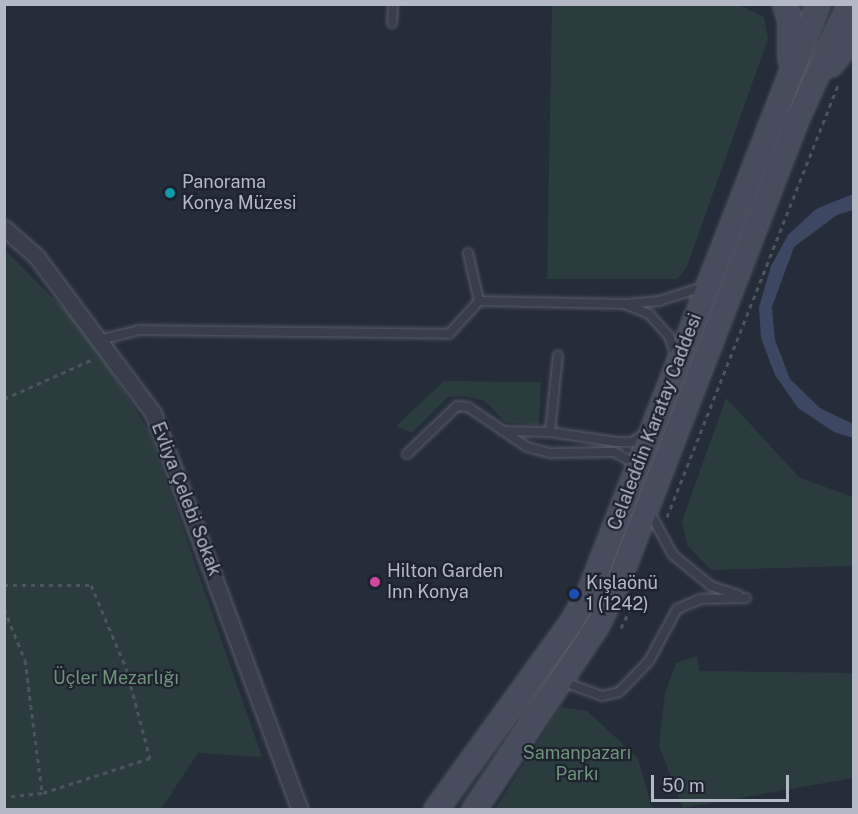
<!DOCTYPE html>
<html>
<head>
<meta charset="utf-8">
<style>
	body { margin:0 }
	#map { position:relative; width:858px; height:814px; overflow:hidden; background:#252c3a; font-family:"Public Sans",sans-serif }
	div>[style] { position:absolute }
	.green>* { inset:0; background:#2b3c3f }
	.water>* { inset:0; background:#3c4861 }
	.path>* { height:3px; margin-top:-1.5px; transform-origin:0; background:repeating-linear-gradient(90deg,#49575c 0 4.5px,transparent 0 9px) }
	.roads { filter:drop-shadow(0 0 2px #575c68) drop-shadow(0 0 2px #575c68) }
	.lane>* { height:8px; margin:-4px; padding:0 4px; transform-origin:4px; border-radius:4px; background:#393e4a }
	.street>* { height:15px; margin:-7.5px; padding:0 7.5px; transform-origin:7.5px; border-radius:7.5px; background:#393e4a }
	.secondary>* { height:22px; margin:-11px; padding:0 11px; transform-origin:11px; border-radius:11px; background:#474d5d }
	.dots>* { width:16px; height:16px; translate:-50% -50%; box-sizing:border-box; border:3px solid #1e232f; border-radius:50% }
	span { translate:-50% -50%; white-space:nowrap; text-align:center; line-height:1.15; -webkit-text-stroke:4.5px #1e232f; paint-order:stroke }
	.poi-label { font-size:18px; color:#b4b9c6 }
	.left { translate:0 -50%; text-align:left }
	.street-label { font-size:18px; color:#b4b9c6 }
	.park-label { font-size:18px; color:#6d947b }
	.frame { position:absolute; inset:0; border:6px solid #b4b9c6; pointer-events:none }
	.scale { position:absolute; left:651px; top:775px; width:138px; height:27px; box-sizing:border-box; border:3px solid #b4b9c6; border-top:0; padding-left:8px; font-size:18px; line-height:21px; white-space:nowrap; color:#b4b9c6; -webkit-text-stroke:4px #1e232f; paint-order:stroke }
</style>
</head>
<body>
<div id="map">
	<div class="green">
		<i style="clip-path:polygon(552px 5px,739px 5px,764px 17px,768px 39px,686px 269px,677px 279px,547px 279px)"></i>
		<i style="clip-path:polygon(4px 249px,85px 330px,149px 431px,262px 757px,198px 753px,161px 809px,5px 809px)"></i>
		<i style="clip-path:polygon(444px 381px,541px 382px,539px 425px,505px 422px,485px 401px,463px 396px,448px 397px,412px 433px,396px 426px)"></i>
		<i style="clip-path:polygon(726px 398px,800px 478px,853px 497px,853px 566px,711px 570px,687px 545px,682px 521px)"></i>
		<i style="clip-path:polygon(697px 656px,699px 671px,853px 673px,853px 778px,683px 808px,659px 746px,665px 693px,676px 663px)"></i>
		<i style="clip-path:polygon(560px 707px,587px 711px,638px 758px,652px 809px,495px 809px)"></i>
	</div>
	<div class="water">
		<i style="clip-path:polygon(853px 194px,853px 210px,837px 215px,794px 247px,772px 307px,775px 340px,790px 379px,820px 408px,853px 424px,853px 438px,834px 432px,798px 408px,775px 375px,761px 338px,759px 307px,771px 266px,788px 235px,816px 209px)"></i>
	</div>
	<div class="path">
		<i style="left:4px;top:399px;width:98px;rotate:-24.2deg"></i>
		<i style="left:667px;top:517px;width:467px;rotate:-68.4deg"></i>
		<i style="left:4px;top:585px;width:87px"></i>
		<i style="left:91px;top:585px;width:90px;rotate:67.1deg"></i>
		<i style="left:126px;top:668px;width:93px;rotate:75.1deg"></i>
		<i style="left:150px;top:758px;width:114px;rotate:162deg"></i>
		<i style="left:42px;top:793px;width:38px;rotate:174deg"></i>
		<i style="left:4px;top:609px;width:55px;rotate:67.6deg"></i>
		<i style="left:25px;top:660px;width:134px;rotate:82.7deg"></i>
		<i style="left:621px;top:628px;width:32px;rotate:-64deg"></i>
	</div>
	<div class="roads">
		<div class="lane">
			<i style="left:392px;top:23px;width:19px;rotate:-87deg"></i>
			<i style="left:468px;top:253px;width:49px;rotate:77.1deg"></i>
			<i style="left:627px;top:305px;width:24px;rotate:22deg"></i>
			<i style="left:649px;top:314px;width:30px;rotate:48deg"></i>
			<i style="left:669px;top:336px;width:21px;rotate:71deg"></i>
			<i style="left:99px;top:340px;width:41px;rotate:-14deg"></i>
			<i style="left:139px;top:330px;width:310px;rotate:0.7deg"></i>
			<i style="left:449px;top:334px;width:45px;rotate:-47.7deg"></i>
			<i style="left:479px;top:301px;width:146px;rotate:1.2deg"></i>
			<i style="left:625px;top:304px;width:34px;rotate:-5deg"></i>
			<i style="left:659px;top:301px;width:46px;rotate:-17.7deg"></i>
			<i style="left:503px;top:431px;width:47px;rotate:1.2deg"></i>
			<i style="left:550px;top:432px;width:67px;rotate:8.6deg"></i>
			<i style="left:616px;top:442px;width:16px"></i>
			<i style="left:632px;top:442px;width:14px;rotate:-34deg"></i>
			<i style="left:550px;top:432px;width:77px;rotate:-84.1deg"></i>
			<i style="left:407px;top:454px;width:69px;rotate:-43.8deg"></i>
			<i style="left:457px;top:406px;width:11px;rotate:5deg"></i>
			<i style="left:468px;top:407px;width:71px;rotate:34.1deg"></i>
			<i style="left:527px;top:447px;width:24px;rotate:15deg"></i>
			<i style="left:550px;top:453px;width:64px;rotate:-0.9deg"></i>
			<i style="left:614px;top:452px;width:26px;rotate:29deg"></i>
			<i style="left:649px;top:511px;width:50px;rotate:61.4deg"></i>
			<i style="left:673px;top:555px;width:49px;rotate:39.2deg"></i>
			<i style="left:711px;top:586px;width:29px;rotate:18deg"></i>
			<i style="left:564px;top:682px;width:40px;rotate:20.2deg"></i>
			<i style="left:602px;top:696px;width:17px;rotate:-13deg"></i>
			<i style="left:619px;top:692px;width:43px;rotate:-45.9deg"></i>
			<i style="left:649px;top:661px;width:59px;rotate:-61.7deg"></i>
			<i style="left:677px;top:609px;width:25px;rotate:-23deg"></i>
			<i style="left:700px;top:599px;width:46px;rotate:-1.2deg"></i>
		</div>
		<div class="street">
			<i style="left:4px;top:228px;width:43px;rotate:41.2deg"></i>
			<i style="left:36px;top:256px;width:196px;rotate:53.3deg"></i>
			<i style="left:153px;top:413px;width:423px;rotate:69.7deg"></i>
		</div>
		<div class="secondary">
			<i style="left:785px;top:4px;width:19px;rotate:74deg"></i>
			<i style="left:790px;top:22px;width:37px;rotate:90deg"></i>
			<i style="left:831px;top:65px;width:35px;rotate:-50deg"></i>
			<i style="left:436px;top:810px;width:232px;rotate:-54.1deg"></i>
			<i style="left:572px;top:622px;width:34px;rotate:-60deg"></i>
			<i style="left:589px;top:593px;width:632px;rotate:-68.75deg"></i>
			<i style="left:474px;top:810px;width:221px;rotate:-56.2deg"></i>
			<i style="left:597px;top:626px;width:40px;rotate:-63.4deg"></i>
			<i style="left:615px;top:590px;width:507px;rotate:-68.85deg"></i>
			<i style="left:798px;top:117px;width:124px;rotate:-65.3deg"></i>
		</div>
	</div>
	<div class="dots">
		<i style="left:170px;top:193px;background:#0f9aa8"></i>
		<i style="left:375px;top:582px;background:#d1479c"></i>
		<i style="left:574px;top:594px;background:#1a4fb4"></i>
	</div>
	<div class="poi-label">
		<span class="left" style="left:182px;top:193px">Panorama<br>Konya Müzesi</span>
		<span class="left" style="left:387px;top:582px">Hilton Garden<br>Inn Konya</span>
		<span class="left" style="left:586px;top:594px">Kışlaönü<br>1 (1242)</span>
	</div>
	<div class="street-label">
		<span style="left:655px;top:422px;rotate:-69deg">Celaleddin Karatay Caddesi</span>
		<span style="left:186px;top:499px;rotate:69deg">Evliya Çelebi Sokak</span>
	</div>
	<div class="park-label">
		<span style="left:116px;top:678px">Üçler Mezarlığı</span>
		<span style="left:577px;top:764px">Samanpazarı<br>Parkı</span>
	</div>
	<div class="frame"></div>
	<div class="scale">50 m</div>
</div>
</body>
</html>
